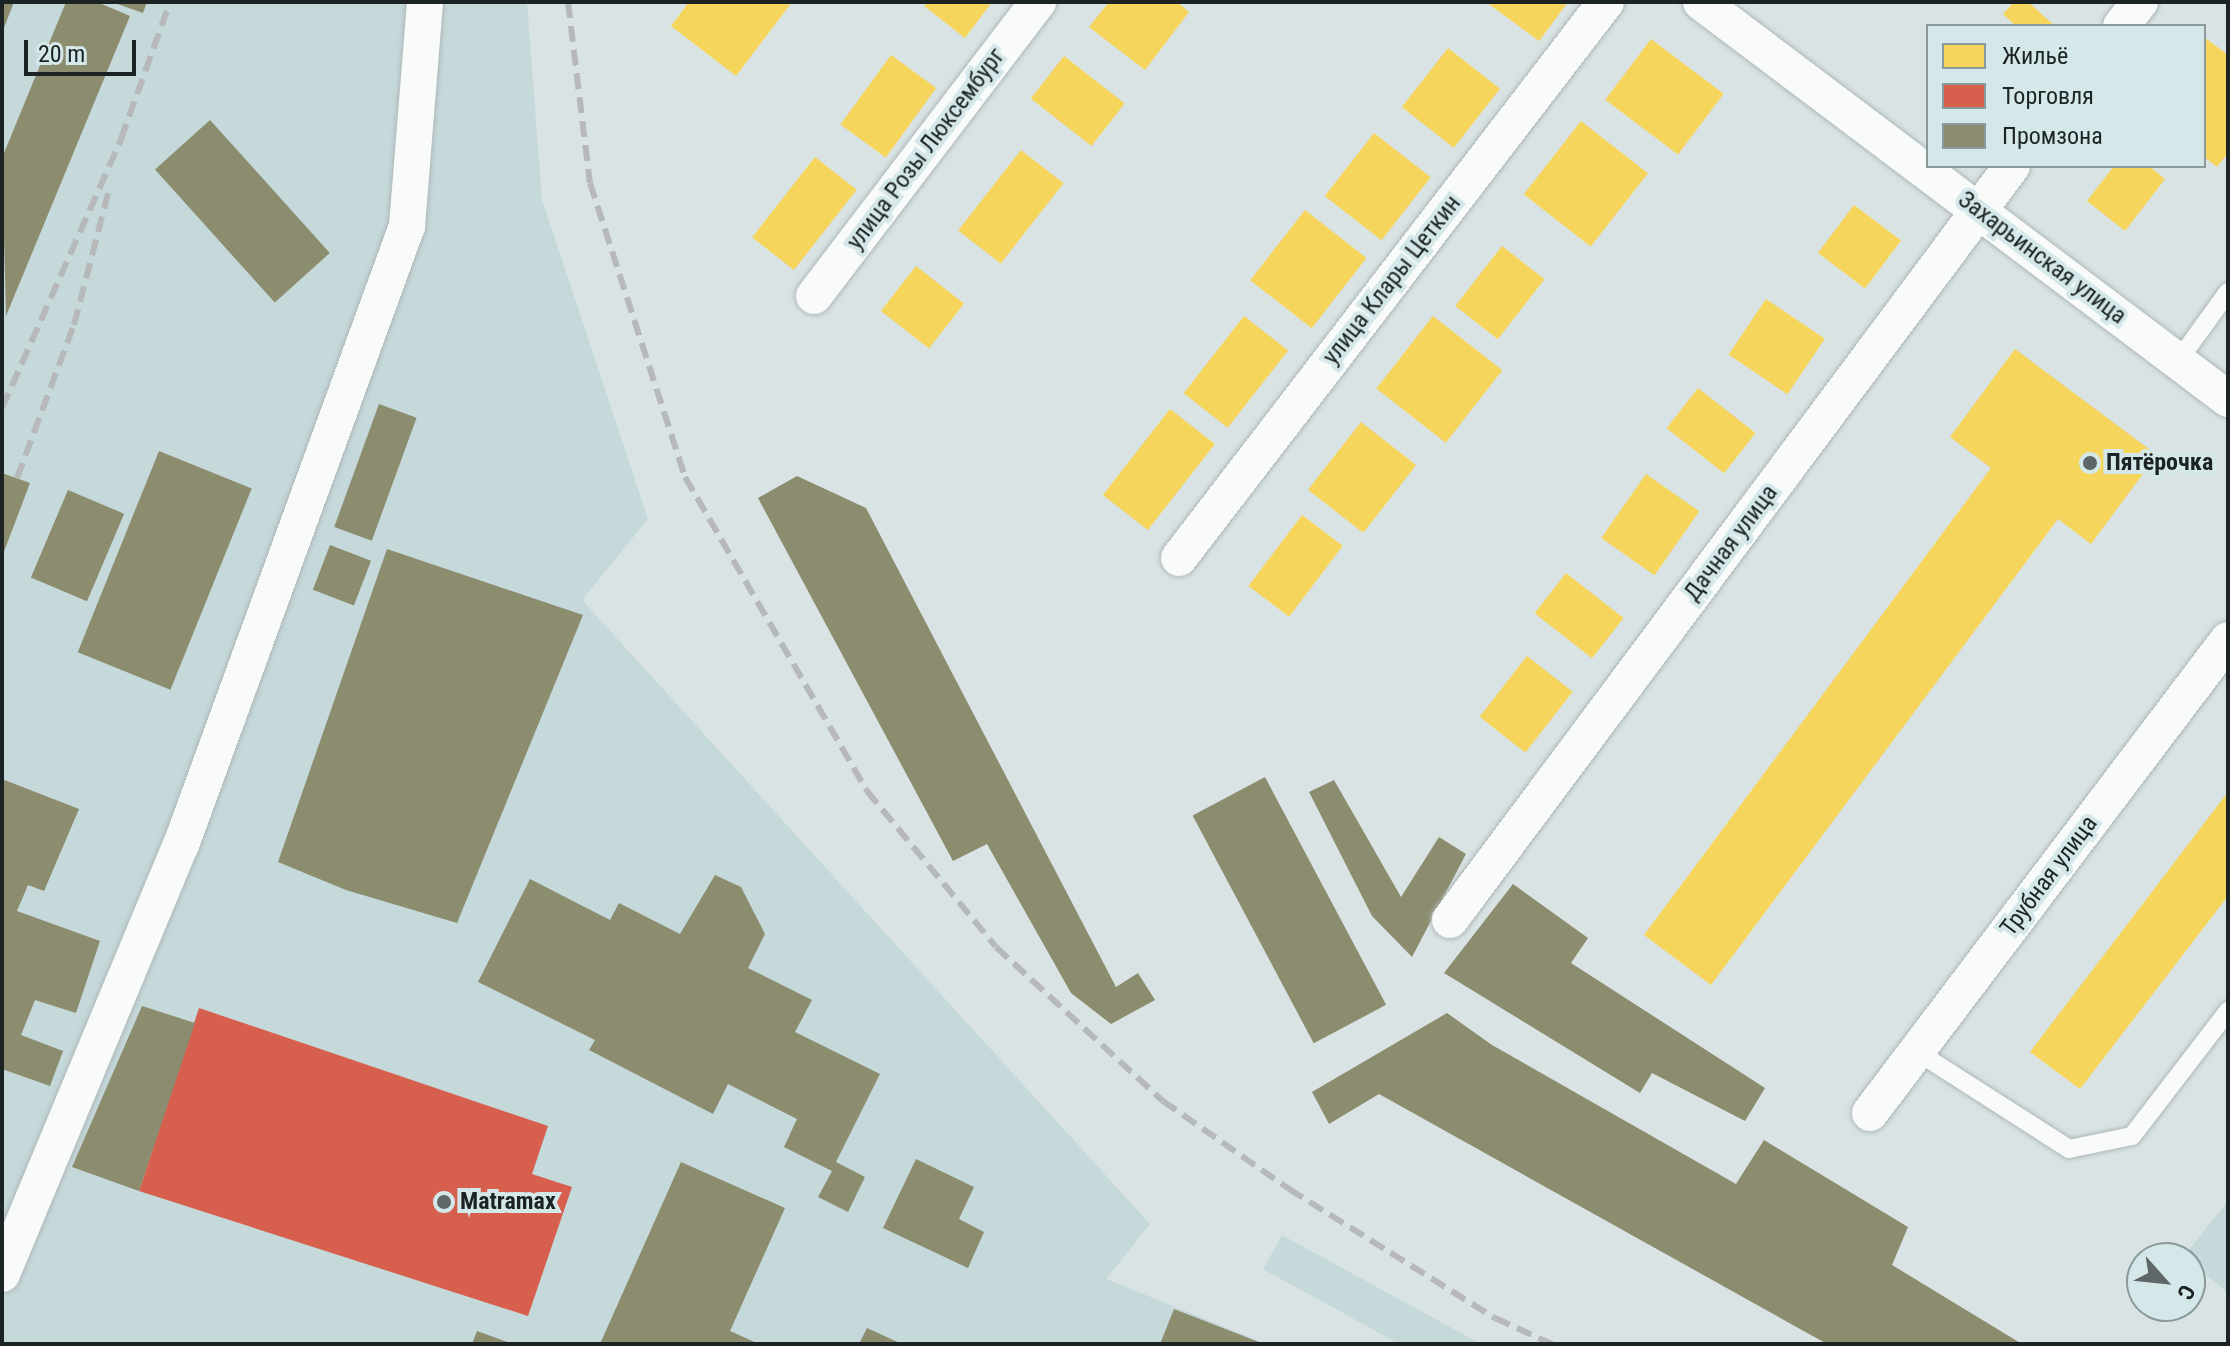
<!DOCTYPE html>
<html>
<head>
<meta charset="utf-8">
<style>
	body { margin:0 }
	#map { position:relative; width:2230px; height:1346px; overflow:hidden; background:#d9e3e4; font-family:"Roboto Condensed",sans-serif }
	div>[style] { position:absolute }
	.built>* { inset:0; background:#c5d8da }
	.homes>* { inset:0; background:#f6d55c; transform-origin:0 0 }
	.shops>* { inset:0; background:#d6604d }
	.industry>* { inset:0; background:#8c8c6e; transform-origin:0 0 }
	.roads { filter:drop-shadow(0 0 2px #afb7b8) drop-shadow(0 0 2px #afb7b8) }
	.service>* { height:18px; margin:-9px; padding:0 9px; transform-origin:9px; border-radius:9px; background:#f9fbfb }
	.minor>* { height:36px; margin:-18px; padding:0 18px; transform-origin:18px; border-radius:18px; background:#f9fbfb }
	.rail>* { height:6px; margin-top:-3px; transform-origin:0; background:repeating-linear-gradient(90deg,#b6b8ba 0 16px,transparent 0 24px) }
	.dots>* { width:22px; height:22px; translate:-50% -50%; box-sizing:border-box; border:4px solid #d4e7e9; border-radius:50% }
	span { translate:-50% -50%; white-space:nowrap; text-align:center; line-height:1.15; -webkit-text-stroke:8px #d4e7e9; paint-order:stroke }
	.street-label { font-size:24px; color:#1c2324 }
	.poi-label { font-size:24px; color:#1c2324; font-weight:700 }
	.left { translate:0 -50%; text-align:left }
	.frame { position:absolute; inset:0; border:4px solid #1c2324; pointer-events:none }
	.legend { position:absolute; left:1926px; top:24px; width:280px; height:144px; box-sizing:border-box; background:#d4e7e9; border:2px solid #8a999a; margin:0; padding:10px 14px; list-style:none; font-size:24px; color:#1c2324 }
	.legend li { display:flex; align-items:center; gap:16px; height:40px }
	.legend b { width:40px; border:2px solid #8a999a }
	.north { position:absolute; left:2126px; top:1242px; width:80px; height:80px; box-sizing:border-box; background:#d4e7e9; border:2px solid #8a999a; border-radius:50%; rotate:117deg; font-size:22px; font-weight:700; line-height:32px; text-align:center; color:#1c2324 }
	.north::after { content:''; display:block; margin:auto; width:28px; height:36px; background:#5e6667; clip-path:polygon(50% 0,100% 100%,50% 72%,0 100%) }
	.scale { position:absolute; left:24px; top:40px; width:112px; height:36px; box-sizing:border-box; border:4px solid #1c2324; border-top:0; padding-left:10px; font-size:24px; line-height:28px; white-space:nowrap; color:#1c2324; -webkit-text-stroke:6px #d4e7e9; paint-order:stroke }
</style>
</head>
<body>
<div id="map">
	<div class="built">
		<i style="clip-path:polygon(2px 2px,527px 2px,542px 200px,648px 519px,582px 600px,1150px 1224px,1106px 1279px,1267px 1344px,2px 1344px)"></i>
		<i style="clip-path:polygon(2228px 1201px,2228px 1293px,2184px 1256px)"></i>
		<i style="clip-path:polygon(1282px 1235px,1481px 1344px,1399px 1344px,1263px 1269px)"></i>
	</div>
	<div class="homes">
		<i style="clip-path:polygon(689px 2px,792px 2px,736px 76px,671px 26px)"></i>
		<i style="clip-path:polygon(928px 2px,992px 2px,965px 38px,924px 6px)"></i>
		<i style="clip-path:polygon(1109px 2px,1177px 2px,1189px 12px,1145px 70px,1089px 27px)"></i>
		<i style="clip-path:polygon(1486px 2px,1568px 2px,1539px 41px)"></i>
		<i style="clip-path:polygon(2014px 2px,2028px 2px,2055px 26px,2016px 26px,2003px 14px)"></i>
		<i style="clip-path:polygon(2204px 37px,2228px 55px,2228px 153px,2217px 167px,2204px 157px)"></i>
		<i style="left:1651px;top:39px;width:91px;height:76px;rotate:37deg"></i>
		<i style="left:1448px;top:48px;width:66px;height:75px;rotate:38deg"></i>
		<i style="left:891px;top:55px;width:56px;height:86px;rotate:36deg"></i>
		<i style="left:1064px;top:56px;width:77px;height:54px;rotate:38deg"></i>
		<i style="left:1581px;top:121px;width:85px;height:93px;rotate:38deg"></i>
		<i style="left:1374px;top:133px;width:72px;height:80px;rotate:38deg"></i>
		<i style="left:1021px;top:150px;width:54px;height:102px;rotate:38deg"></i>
		<i style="left:815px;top:157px;width:53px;height:102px;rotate:38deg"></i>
		<i style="clip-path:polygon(2114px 166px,2149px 166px,2165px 179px,2125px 231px,2087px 201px)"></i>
		<i style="left:1854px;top:205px;width:59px;height:60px;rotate:37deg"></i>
		<i style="left:1305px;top:210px;width:78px;height:89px;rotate:38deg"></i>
		<i style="left:1502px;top:246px;width:54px;height:76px;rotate:38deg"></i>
		<i style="left:916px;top:266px;width:61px;height:57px;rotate:38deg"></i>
		<i style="left:1766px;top:299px;width:71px;height:67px;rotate:34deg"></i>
		<i style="left:1244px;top:316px;width:56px;height:98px;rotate:38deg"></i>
		<i style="left:1433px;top:316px;width:88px;height:92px;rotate:38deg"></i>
		<i style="clip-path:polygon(2015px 349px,2157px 455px,2091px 544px,2058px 519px,1711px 985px,1644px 935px,1991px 468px,1950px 437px)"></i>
		<i style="left:1698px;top:388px;width:73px;height:51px;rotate:38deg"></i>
		<i style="left:1170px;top:409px;width:57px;height:109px;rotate:38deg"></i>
		<i style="left:1361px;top:422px;width:70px;height:86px;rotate:38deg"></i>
		<i style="left:1646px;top:474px;width:65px;height:78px;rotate:35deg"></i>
		<i style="left:1302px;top:515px;width:51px;height:89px;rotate:37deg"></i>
		<i style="left:1566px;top:573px;width:73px;height:51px;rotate:38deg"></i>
		<i style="left:1527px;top:656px;width:58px;height:77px;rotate:38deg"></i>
		<i style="clip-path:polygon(2228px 792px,2228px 896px,2080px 1089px,2030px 1052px)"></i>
	</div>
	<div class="shops">
		<i style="clip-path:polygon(199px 1008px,548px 1126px,532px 1174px,572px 1187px,528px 1316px,139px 1191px)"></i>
	</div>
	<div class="industry">
		<i style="clip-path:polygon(2px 2px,14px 2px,2px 33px)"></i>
		<i style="clip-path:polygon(66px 2px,97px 2px,130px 16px,6px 316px,2px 158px)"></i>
		<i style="clip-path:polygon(112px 2px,147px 2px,143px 13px)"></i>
		<i style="left:210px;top:120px;width:179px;height:74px;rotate:48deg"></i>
		<i style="left:379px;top:404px;width:40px;height:131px;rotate:20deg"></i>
		<i style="left:159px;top:451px;width:100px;height:217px;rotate:22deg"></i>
		<i style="clip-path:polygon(2px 473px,30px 483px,2px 557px)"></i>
		<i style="clip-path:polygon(797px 476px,866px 508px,1116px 987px,1138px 973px,1155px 1000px,1111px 1024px,1071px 993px,987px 844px,953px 861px,758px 498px)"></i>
		<i style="left:68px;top:490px;width:61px;height:95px;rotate:23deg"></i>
		<i style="left:330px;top:545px;width:44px;height:48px;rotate:21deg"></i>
		<i style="clip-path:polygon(387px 549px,583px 615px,457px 923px,346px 890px,278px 862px)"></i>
		<i style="left:1265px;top:777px;width:258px;height:82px;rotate:62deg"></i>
		<i style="clip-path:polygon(2px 779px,79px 809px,44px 891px,28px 885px,17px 911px,100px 941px,76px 1013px,35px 1000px,21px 1035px,63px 1051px,50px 1086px,2px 1069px)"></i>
		<i style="clip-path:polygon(1334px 780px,1401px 897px,1439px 837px,1466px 854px,1412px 957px,1372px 916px,1309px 792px)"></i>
		<i style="clip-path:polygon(715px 875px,741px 887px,765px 934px,748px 968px,812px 1000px,795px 1032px,880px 1074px,836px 1162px,865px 1177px,848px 1212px,818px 1197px,832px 1171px,784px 1147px,797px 1119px,728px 1084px,713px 1114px,589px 1050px,595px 1040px,478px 982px,530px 879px,610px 920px,619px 903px,680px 934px)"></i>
		<i style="clip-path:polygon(1513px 884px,1588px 938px,1571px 963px,1765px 1088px,1745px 1121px,1652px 1073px,1640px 1093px,1444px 973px)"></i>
		<i style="clip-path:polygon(142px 1006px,195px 1023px,139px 1191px,72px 1167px)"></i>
		<i style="clip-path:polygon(1447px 1013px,1492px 1045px,1736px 1184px,1764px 1140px,1908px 1227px,1892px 1265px,2022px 1344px,1827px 1344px,1379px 1094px,1329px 1124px,1312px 1092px)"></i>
		<i style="clip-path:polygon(916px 1159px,974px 1187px,959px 1219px,984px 1232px,968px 1268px,883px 1228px)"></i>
		<i style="clip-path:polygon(681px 1162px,785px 1208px,730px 1331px,759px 1344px,600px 1344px)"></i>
		<i style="clip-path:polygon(1174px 1309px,1264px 1344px,1160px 1344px)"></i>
		<i style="clip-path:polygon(867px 1328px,902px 1344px,859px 1344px)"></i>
		<i style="clip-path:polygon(477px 1331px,513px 1344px,472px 1344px)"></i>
	</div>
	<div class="roads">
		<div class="service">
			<i style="left:2178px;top:361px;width:85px;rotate:-54.1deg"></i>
			<i style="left:1916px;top:1051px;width:182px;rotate:32.6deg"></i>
			<i style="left:2069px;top:1149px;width:64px;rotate:-11.7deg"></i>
			<i style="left:2132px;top:1136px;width:158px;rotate:-52.5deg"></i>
		</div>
		<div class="minor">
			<i style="left:1701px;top:2px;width:660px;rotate:36.99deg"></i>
			<i style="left:2121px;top:26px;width:31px;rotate:-52deg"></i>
			<i style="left:814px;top:296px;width:370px;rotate:-52.7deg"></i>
			<i style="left:1179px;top:558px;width:701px;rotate:-52.48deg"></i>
			<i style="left:1450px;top:920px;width:940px;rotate:-53.3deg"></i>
			<i style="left:1870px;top:1113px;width:593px;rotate:-52.88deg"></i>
			<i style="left:2px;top:1274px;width:465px;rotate:-67.4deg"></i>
			<i style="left:181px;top:845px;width:659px;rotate:-69.94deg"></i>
			<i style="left:407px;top:226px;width:225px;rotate:-85.4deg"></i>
		</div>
	</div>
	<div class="rail">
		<i style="left:568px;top:2px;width:182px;rotate:83.1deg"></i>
		<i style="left:590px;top:183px;width:309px;rotate:72.1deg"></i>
		<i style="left:685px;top:477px;width:363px;rotate:59.9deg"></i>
		<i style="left:867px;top:791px;width:202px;rotate:50.4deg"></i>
		<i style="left:996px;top:947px;width:227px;rotate:42.7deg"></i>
		<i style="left:1163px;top:1101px;width:154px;rotate:34.9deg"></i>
		<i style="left:1289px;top:1189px;width:243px;rotate:32.1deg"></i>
		<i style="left:1495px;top:1318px;width:63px;rotate:24.5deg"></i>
		<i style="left:2px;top:408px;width:294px;rotate:-66.1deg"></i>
		<i style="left:121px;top:139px;width:145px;rotate:-70.3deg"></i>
		<i style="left:17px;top:478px;width:163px;rotate:-69.6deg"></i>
		<i style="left:74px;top:325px;width:144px;rotate:-75.5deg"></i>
	</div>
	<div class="dots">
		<i style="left:2090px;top:463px;background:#5e6667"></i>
		<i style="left:444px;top:1202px;background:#5e6667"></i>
	</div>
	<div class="street-label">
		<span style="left:926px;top:149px;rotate:-53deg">улица Розы Люксембург</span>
		<span style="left:2042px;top:258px;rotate:37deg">Захарьинская улица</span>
		<span style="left:1392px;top:280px;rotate:-52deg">улица Клары Цеткин</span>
		<span style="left:1731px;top:543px;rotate:-53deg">Дачная улица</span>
		<span style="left:2049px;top:876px;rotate:-53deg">Трубная улица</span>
	</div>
	<div class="poi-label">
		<span class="left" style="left:2106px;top:463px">Пятёрочка</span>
		<span class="left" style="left:460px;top:1202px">Matramax</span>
	</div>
	<div class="frame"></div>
	<ul class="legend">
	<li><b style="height:22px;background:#f6d55c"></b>Жильё</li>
	<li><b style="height:22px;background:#d6604d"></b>Торговля</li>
	<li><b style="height:22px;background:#8c8c6e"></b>Промзона</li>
	</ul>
	<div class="north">С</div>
	<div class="scale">20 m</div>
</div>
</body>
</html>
